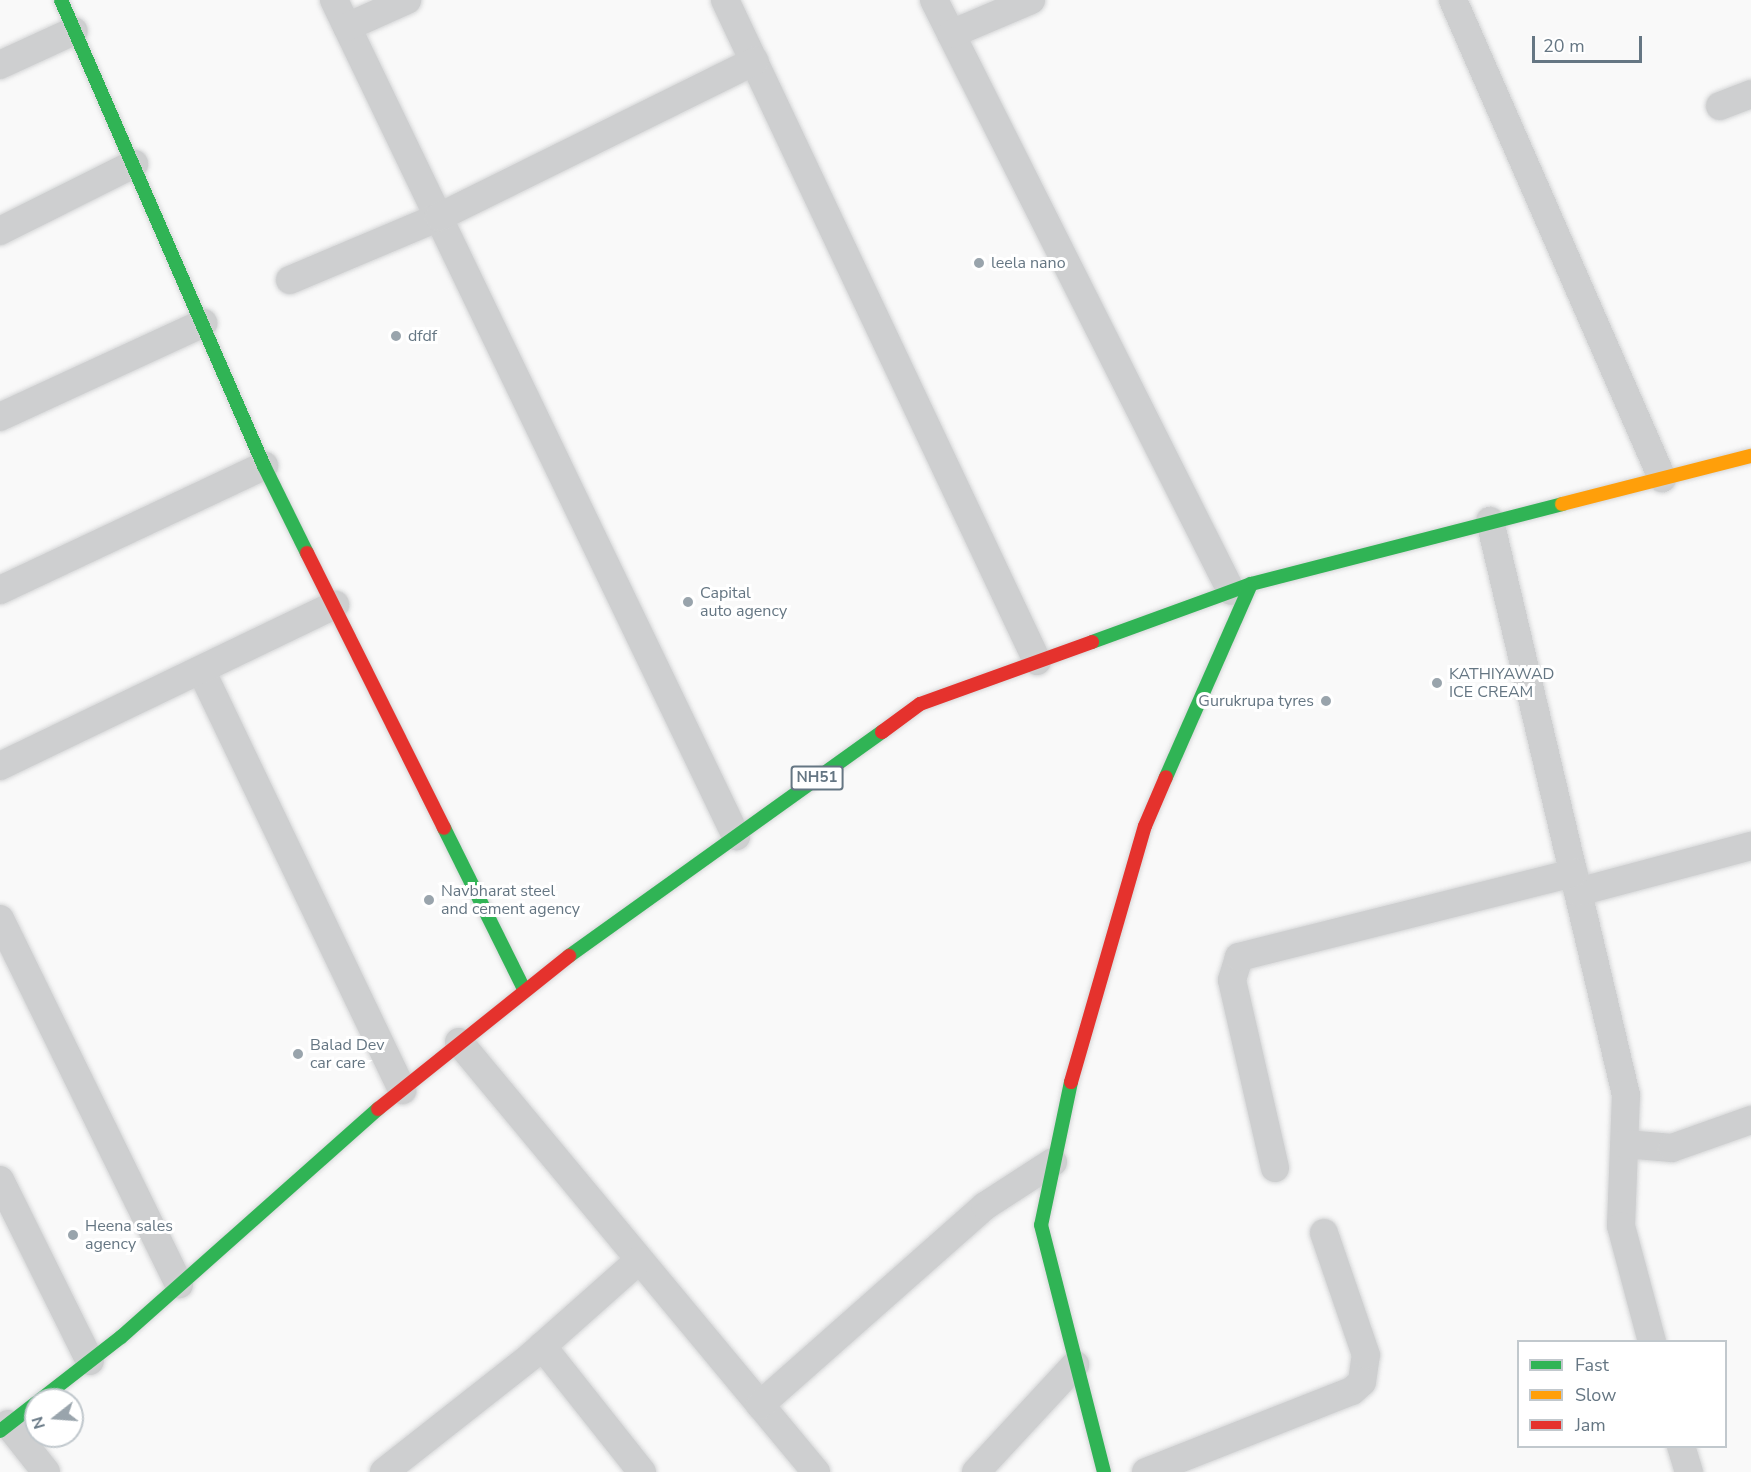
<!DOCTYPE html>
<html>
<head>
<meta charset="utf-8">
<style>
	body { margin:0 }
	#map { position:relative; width:1751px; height:1472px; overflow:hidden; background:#f9f9f9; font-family:"Nunito Sans",sans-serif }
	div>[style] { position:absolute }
	.roads { filter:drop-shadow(0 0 2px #d5d6d7) drop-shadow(0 0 2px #d5d6d7) }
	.street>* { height:28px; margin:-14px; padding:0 14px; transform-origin:14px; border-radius:14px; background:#cecfd0 }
	.fast>* { height:14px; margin:-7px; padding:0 7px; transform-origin:7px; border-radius:7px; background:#30b455 }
	.slow>* { height:14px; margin:-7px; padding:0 7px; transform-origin:7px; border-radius:7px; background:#ff9f0a }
	.jam>* { height:14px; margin:-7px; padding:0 7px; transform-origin:7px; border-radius:7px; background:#e5322d }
	.dots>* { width:16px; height:16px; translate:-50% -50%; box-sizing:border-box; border:3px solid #fff; border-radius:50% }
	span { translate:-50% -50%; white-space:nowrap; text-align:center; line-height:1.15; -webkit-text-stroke:6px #fff; paint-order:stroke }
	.shield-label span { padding:2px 4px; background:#fff; border:2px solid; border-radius:4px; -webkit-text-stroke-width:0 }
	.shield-label { font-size:15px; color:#657683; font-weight:700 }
	.poi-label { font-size:16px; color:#657683 }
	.left { translate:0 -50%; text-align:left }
	.right { translate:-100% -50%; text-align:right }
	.legend { position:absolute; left:1517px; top:1340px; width:210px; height:108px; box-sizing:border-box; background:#fff; border:2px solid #c1c8cd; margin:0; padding:8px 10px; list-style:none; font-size:18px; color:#657683 }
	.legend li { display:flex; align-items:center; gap:12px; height:30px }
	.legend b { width:30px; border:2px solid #c1c8cd }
	.north { position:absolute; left:24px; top:1388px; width:60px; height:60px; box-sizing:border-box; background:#fff; border:2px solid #c1c8cd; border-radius:50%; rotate:253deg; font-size:16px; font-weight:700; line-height:24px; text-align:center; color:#657683 }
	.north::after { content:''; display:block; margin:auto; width:21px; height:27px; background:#99a4ac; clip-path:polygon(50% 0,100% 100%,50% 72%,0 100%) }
	.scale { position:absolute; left:1532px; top:36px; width:110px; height:27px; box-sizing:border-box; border:3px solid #657683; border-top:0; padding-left:8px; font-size:18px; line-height:21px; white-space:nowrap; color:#657683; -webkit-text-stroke:4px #fff; paint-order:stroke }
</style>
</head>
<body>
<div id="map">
	<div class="roads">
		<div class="street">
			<i style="left:334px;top:0;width:928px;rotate:64.32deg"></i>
			<i style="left:725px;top:0;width:731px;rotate:64.73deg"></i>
			<i style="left:934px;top:0;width:661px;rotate:63.32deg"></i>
			<i style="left:1453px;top:0;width:522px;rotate:66.38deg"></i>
			<i style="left:347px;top:27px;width:66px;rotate:-24.2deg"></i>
			<i style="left:951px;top:34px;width:87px;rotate:-23deg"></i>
			<i style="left:0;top:65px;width:81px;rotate:-24.7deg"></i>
			<i style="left:1720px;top:106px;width:33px;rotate:-21deg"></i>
			<i style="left:0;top:231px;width:150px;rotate:-26.6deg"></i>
			<i style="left:290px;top:280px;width:162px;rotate:-22.9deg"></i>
			<i style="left:439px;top:217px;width:352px;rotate:-26.3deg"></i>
			<i style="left:0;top:417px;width:224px;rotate:-24.8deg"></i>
			<i style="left:1490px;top:521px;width:590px;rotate:76.67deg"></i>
			<i style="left:1626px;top:1095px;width:131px;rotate:92.2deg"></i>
			<i style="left:1621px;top:1226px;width:120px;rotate:75deg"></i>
			<i style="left:0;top:590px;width:292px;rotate:-25.2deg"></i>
			<i style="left:201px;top:670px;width:466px;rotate:64.4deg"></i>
			<i style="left:0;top:766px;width:372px;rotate:-25.7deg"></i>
			<i style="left:1578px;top:892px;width:179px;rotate:-14.9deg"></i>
			<i style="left:0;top:919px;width:407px;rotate:63.9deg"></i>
			<i style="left:459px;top:1042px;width:559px;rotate:50.3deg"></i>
			<i style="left:1625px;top:1144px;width:47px;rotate:4.9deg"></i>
			<i style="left:1672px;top:1148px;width:84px;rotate:-19.5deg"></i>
			<i style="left:1275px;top:1168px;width:193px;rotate:-102.9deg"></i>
			<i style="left:1232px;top:980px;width:24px;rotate:-73deg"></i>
			<i style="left:1239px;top:957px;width:345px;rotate:-14.1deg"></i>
			<i style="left:0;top:1180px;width:202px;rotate:63.6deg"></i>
			<i style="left:542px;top:1346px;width:161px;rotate:51.6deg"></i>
			<i style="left:760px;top:1405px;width:300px;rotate:-41.5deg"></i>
			<i style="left:985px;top:1206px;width:81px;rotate:-32.9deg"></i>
			<i style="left:8px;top:1424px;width:61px;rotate:51.6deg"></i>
			<i style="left:1681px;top:1446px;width:27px;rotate:73deg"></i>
			<i style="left:384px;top:1472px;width:186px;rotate:-38.2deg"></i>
			<i style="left:530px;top:1357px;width:144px;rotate:-41.6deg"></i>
			<i style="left:976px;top:1472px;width:146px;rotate:-47.2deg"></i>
			<i style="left:1146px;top:1472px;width:221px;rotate:-21.5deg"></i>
			<i style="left:1352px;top:1391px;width:13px;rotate:-42deg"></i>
			<i style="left:1362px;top:1382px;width:27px;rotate:-82deg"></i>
			<i style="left:1366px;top:1355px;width:129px;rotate:-109deg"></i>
		</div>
		<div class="fast">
			<i style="left:61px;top:0;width:508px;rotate:66.46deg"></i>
			<i style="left:264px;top:466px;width:97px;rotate:63.7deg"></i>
			<i style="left:1092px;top:642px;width:169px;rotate:-20deg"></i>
			<i style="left:1251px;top:584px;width:321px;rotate:-14.4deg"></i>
			<i style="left:1166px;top:777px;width:211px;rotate:-66.2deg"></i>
			<i style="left:444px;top:828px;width:180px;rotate:63.6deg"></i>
			<i style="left:569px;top:956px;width:385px;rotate:-35.6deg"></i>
			<i style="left:1071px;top:1082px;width:146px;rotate:101.8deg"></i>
			<i style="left:1041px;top:1225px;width:255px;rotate:75.7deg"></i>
			<i style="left:40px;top:1400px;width:103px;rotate:-37.9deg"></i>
			<i style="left:121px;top:1337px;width:344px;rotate:-41.6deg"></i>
			<i style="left:0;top:1431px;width:46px;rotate:-37.9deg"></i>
		</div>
		<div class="slow">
			<i style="left:1562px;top:504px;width:195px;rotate:-14.3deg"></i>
		</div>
		<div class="jam">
			<i style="left:307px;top:553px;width:307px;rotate:63.5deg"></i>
			<i style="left:882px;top:732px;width:47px;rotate:-36.4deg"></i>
			<i style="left:920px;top:704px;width:183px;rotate:-19.8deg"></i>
			<i style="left:1071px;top:1082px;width:266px;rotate:-73.9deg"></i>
			<i style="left:1145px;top:826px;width:53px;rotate:-66.8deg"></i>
			<i style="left:378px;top:1109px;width:245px;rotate:-38.7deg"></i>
		</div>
	</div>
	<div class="dots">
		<i style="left:979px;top:263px;background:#99a4ac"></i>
		<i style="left:396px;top:336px;background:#99a4ac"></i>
		<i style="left:688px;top:602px;background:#99a4ac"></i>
		<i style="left:1437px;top:683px;background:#99a4ac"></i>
		<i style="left:1326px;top:701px;background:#99a4ac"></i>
		<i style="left:429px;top:900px;background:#99a4ac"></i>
		<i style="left:298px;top:1054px;background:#99a4ac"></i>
		<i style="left:73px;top:1235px;background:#99a4ac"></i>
	</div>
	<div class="shield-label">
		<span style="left:817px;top:778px">NH51</span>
	</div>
	<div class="poi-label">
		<span class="left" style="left:991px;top:263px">leela nano</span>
		<span class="left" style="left:408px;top:336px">dfdf</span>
		<span class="left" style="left:700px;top:602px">Capital<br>auto agency</span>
		<span class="left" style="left:1449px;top:683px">KATHIYAWAD<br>ICE CREAM</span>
		<span class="right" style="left:1314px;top:701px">Gurukrupa tyres</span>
		<span class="left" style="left:441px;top:900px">Navbharat steel<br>and cement agency</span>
		<span class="left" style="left:310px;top:1054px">Balad Dev<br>car care</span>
		<span class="left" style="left:85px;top:1235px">Heena sales<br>agency</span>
	</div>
	<ul class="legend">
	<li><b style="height:8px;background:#30b455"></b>Fast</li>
	<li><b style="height:8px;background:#ff9f0a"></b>Slow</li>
	<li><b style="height:8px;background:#e5322d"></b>Jam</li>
	</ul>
	<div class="north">N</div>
	<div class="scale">20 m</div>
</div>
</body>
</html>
